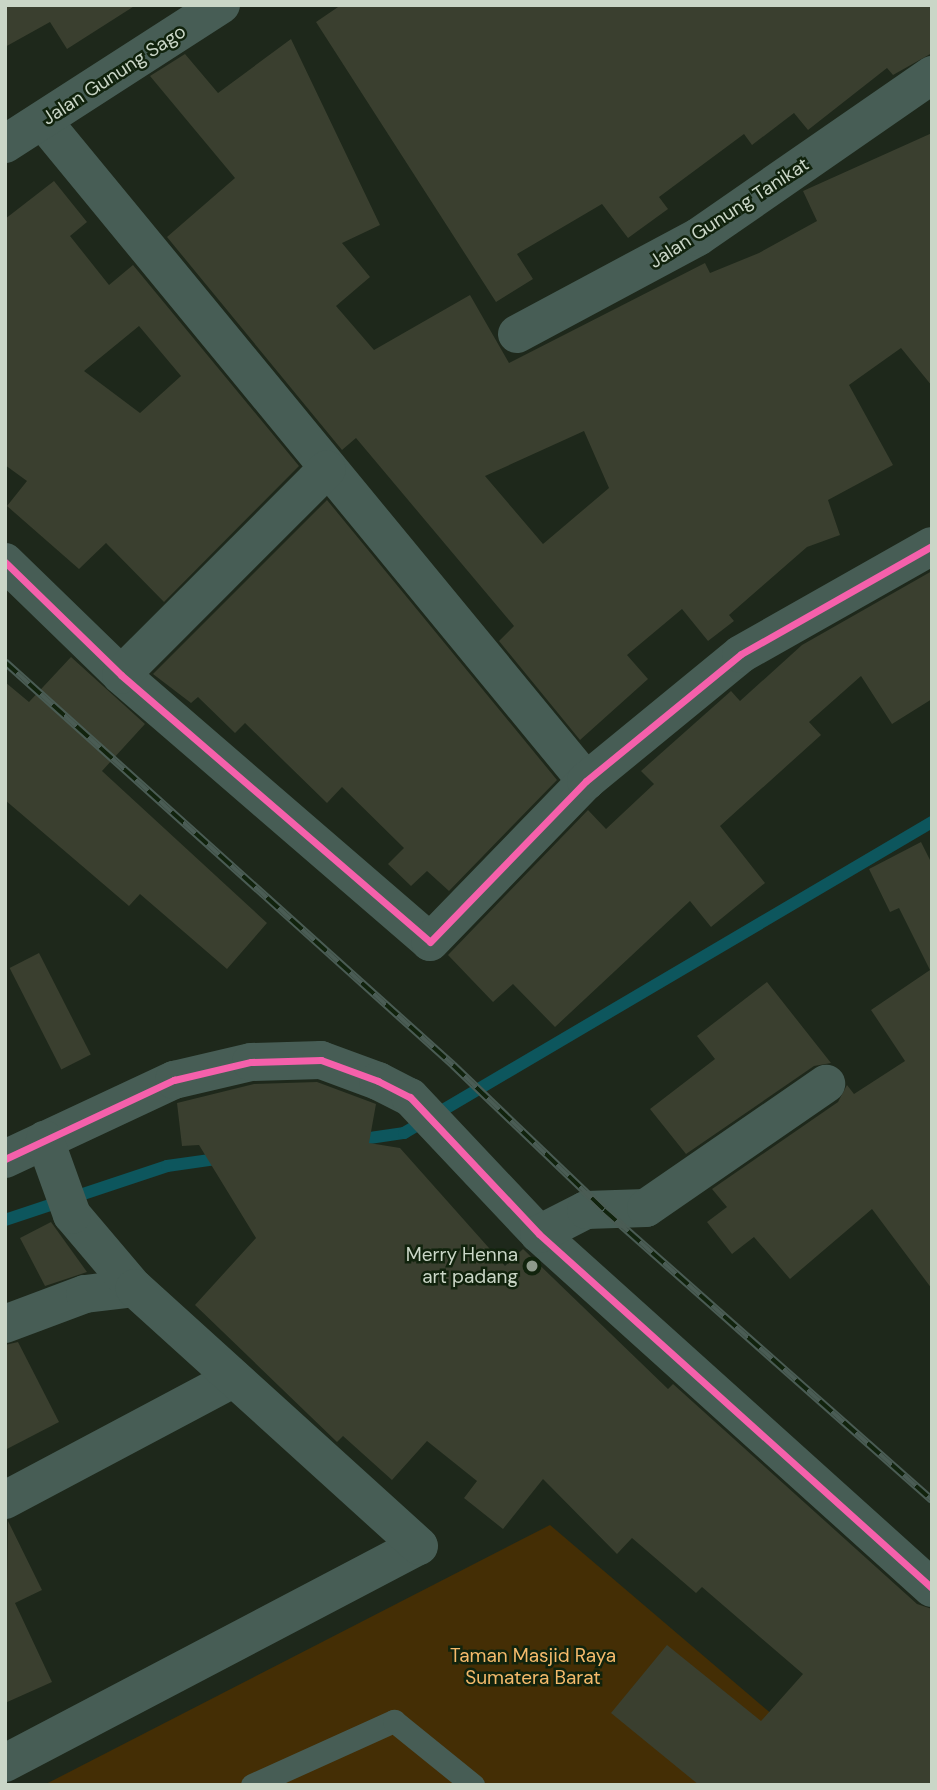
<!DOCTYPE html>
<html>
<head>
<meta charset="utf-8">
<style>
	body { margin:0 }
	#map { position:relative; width:937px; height:1790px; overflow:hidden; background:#1e281b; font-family:"DM Sans",sans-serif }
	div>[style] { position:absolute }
	.green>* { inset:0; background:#442e05 }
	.stream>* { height:12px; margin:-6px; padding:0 6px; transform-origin:6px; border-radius:6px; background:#0d565d }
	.building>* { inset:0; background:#3a3f2f; transform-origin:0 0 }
	.lane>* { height:23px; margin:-11.5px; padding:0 11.5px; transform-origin:11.5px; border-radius:11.5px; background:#475d55 }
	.street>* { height:38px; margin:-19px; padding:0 19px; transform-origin:19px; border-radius:19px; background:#475d55 }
	.rail>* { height:8px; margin-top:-4px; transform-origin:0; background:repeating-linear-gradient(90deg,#11230d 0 16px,#4a5c54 0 32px); box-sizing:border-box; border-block:2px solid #4a5c54 }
	.cycleway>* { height:7px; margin:-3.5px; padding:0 3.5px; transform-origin:3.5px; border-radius:3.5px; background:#f560ab }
	.dots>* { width:19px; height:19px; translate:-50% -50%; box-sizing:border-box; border:4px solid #11230d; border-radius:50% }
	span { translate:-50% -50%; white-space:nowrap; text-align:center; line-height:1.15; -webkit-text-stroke:5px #11230d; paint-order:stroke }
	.street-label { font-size:19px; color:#cad6c7 }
	.poi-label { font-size:19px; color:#cad6c7 }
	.right { translate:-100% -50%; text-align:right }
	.park-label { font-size:19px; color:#f5ba6b }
	.frame { position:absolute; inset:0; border:7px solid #cad6c7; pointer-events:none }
</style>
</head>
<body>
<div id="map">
	<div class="green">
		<i style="clip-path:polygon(550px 1525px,855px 1785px,44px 1785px)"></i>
	</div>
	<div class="stream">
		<i style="left:356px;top:1140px;width:49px;rotate:-8.3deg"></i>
		<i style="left:404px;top:1133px;width:613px;rotate:-30.5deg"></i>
		<i style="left:5px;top:1220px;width:171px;rotate:-18.4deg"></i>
		<i style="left:167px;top:1166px;width:58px;rotate:-8deg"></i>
	</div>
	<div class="building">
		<i style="clip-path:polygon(5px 5px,136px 5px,67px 49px,50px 22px,5px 47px)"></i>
		<i style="clip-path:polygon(341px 5px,932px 5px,932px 53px,893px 75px,887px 68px,808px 130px,794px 113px,752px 145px,744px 134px,659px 197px,668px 209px,628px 238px,602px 204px,517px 254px,533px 279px,496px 302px,316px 22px)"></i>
		<i style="clip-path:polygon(evenodd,291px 39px,380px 225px,342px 243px,370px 277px,336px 306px,374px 350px,470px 295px,509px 363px,705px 263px,710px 273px,759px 253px,817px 221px,803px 191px,932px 133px,932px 386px,901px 348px,849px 385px,893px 465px,828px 500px,840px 535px,807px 547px,729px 615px,734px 621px,708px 641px,682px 609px,627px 655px,648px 679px,580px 740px,499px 641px,514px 626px,356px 438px,342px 450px,167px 237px,235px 178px,150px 76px,185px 54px,218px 93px,291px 39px,584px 431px,609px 488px,543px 544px,485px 476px,584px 431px)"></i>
		<i style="clip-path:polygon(evenodd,54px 181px,87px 222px,70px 236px,109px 285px,133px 265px,299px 466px,164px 602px,106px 543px,79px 569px,7px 506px,27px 481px,5px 465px,5px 219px,54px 181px,139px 326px,181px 376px,140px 413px,84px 371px,139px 326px)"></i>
		<i style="clip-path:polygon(327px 500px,557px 780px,449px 891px,427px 871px,411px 886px,388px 864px,404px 848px,342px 787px,327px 803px,245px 723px,235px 733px,198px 697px,191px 703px,153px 674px)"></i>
		<i style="clip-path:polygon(932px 571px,932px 699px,892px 724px,861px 676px,809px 722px,821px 735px,720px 826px,765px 883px,711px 927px,690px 901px,555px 1027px,513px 984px,493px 1002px,448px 955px,588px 810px,606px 829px,654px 784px,641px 771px,731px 691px,740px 701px,802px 645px)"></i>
		<i style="clip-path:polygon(71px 657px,145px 724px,102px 771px,267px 923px,227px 969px,140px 894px,129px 906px,5px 800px,5px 682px,29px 702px)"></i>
		<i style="clip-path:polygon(921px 842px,932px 864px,932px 1289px,872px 1209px,790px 1279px,754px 1237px,732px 1254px,707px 1222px,727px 1207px,712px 1189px,838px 1102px,847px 1085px,854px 1094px,905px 1061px,871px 1010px,930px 970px,899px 908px,890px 912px,869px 869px)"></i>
		<i style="left:39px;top:953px;width:114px;height:33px;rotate:63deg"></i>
		<i style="clip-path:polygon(767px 982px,831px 1063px,814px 1066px,686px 1154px,650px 1109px,715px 1059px,697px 1036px)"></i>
		<i style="clip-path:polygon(317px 1082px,376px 1104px,369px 1143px,400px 1148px,505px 1266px,523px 1249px,668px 1389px,673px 1384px,917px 1604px,932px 1609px,932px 1785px,699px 1785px,611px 1713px,667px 1645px,761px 1721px,803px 1674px,702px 1587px,696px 1593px,632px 1538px,617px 1554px,543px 1479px,503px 1529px,464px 1498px,477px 1481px,427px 1441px,392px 1480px,343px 1436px,337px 1442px,195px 1305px,256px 1238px,199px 1145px,182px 1146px,177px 1103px,254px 1084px)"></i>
		<i style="clip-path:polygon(51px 1222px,87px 1272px,45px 1286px,20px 1238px)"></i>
		<i style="clip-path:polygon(18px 1342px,59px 1422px,5px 1450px,5px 1345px)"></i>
		<i style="clip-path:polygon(8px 1521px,42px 1590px,15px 1603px,52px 1682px,5px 1703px)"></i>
	</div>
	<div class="lane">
		<i style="left:252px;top:1785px;width:156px;rotate:-24.3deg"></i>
		<i style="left:394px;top:1721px;width:102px;rotate:39deg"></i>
	</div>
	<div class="street">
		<i style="left:43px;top:121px;width:855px;rotate:50.55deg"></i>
		<i style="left:5px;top:144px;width:257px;rotate:-32.8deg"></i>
		<i style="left:517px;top:334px;width:205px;rotate:-28.2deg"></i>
		<i style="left:698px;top:237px;width:285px;rotate:-34.7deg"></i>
		<i style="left:5px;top:562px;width:162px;rotate:44.2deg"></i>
		<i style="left:121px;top:675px;width:408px;rotate:40.8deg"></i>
		<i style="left:430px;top:942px;width:224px;rotate:-45.9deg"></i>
		<i style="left:586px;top:781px;width:200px;rotate:-39.3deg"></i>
		<i style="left:741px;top:654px;width:219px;rotate:-29.5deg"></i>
		<i style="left:121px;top:675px;width:291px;rotate:-45deg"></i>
		<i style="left:5px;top:1159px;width:187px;rotate:-25.1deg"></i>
		<i style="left:174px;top:1080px;width:79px;rotate:-13.2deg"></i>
		<i style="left:251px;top:1062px;width:70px;rotate:-1.6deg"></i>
		<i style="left:321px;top:1060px;width:61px;rotate:20.2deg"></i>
		<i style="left:378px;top:1081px;width:36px;rotate:27deg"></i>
		<i style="left:410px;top:1097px;width:188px;rotate:46.7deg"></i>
		<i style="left:539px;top:1234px;width:529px;rotate:42.01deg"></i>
		<i style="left:539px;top:1234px;width:53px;rotate:-27.1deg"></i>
		<i style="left:586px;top:1210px;width:60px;rotate:-1.9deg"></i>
		<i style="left:646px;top:1208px;width:219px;rotate:-34.6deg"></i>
		<i style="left:5px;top:1324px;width:85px;rotate:-20.6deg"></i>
		<i style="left:85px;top:1294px;width:49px;rotate:-7deg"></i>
		<i style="left:134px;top:1288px;width:96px;rotate:-130.3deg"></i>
		<i style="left:72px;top:1215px;width:80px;rotate:-109.8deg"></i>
		<i style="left:5px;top:1500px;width:259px;rotate:-28deg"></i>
		<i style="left:5px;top:1763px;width:467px;rotate:-27.7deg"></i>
		<i style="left:419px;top:1546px;width:384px;rotate:-137.8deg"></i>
	</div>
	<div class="rail">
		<i style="left:5px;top:662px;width:603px;rotate:41.97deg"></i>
		<i style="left:453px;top:1065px;width:209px;rotate:43.8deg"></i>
		<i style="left:604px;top:1210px;width:438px;rotate:41.5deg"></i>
	</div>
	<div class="cycleway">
		<i style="left:5px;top:562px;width:162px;rotate:44.2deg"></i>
		<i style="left:121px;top:675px;width:408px;rotate:40.8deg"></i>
		<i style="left:430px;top:942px;width:224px;rotate:-45.9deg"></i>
		<i style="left:586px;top:781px;width:200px;rotate:-39.3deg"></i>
		<i style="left:741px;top:654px;width:219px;rotate:-29.5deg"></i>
		<i style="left:5px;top:1159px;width:187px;rotate:-25.1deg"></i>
		<i style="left:174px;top:1080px;width:79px;rotate:-13.2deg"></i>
		<i style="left:251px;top:1062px;width:70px;rotate:-1.6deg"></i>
		<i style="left:321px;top:1060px;width:61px;rotate:20.2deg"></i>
		<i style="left:378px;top:1081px;width:36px;rotate:27deg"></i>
		<i style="left:410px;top:1097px;width:188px;rotate:46.7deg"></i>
		<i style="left:539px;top:1234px;width:529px;rotate:42.01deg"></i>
	</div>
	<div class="dots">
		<i style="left:532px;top:1266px;background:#8e998b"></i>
	</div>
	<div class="street-label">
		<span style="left:114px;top:75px;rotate:-33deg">Jalan Gunung Sago</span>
		<span style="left:729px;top:213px;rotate:-33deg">Jalan Gunung Tanikat</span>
	</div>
	<div class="poi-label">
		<span class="right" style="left:518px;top:1266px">Merry Henna<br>art padang</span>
	</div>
	<div class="park-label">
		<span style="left:533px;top:1667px">Taman Masjid Raya<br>Sumatera Barat</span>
	</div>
	<div class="frame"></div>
</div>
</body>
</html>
